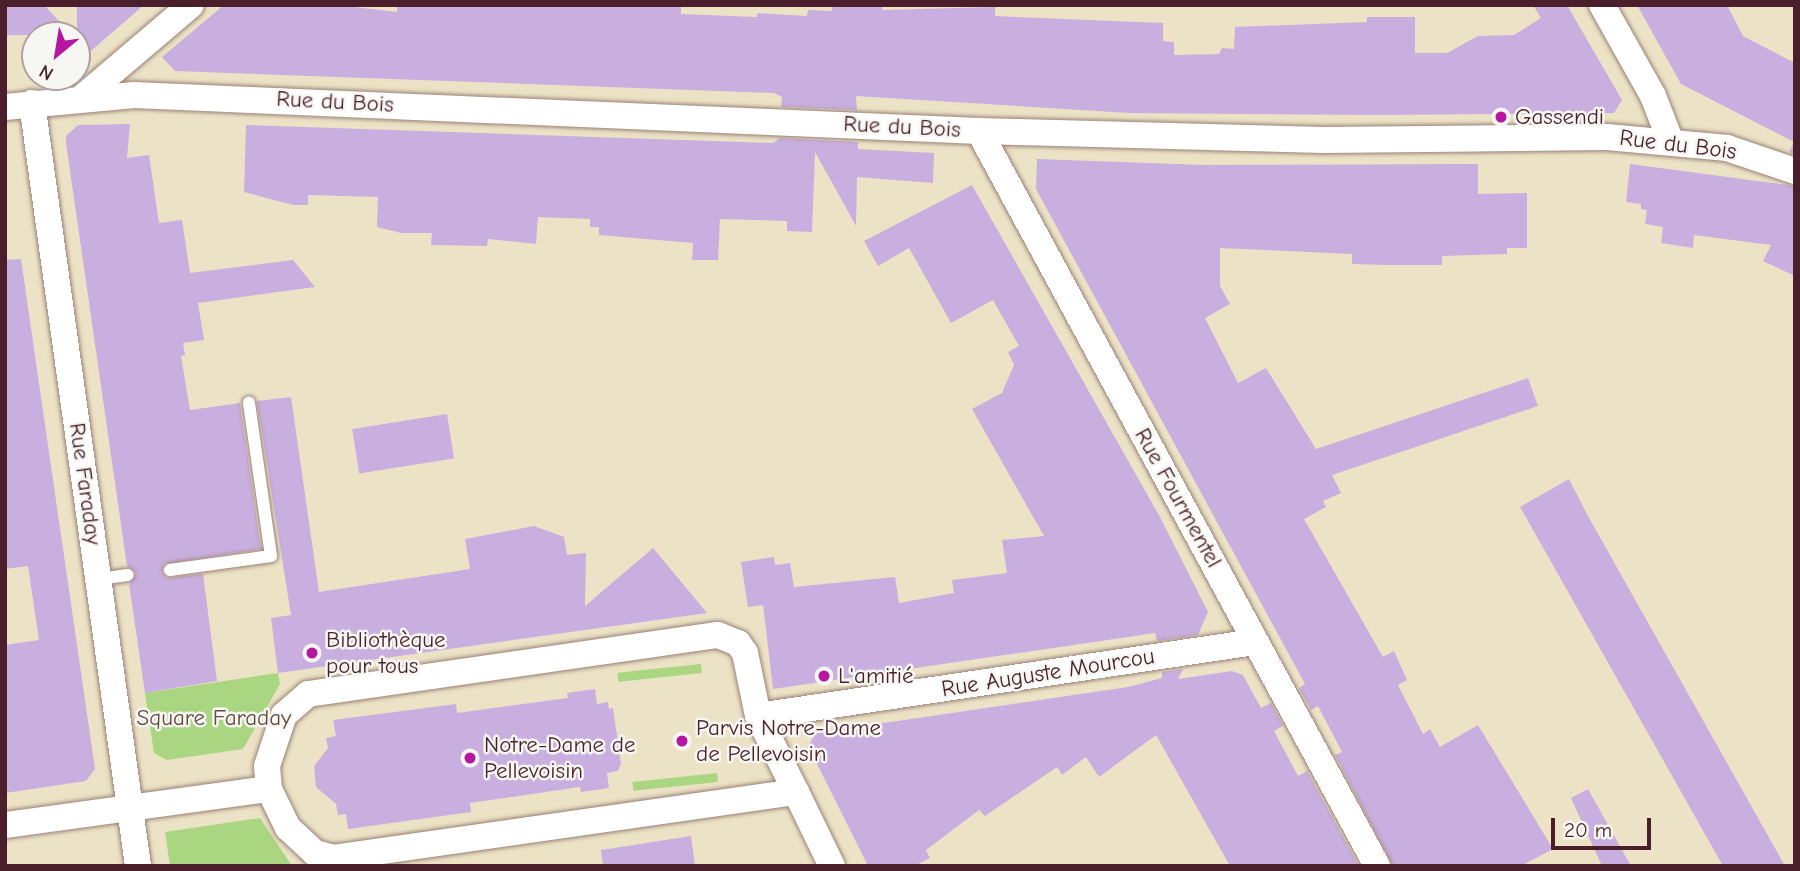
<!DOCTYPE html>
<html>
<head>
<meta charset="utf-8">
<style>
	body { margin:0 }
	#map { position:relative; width:1800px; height:871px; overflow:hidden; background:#ece3c6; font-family:"Comic Neue",sans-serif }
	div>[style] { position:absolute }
	.green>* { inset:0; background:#aad581; transform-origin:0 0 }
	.building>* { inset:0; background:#c9afdf; transform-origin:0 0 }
	.roads { filter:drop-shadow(0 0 2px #9b8178) drop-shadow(0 0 2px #9b8178) }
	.lane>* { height:12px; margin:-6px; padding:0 6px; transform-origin:6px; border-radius:6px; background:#fff }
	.street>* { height:26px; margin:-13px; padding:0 13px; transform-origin:13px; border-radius:13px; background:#fff }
	.dots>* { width:19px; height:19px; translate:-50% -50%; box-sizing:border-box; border:4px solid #f6f6f2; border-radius:50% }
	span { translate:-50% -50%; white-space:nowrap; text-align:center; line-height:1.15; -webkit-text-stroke:5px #f6f6f2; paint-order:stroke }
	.street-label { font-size:23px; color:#4a1f2b }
	.poi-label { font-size:23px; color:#4a1f2b }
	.left { translate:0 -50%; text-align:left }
	.park-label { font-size:23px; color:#624c40 }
	.frame { position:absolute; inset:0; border:7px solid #4a1f2b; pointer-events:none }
	.north { position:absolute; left:21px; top:21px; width:70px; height:70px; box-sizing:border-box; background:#f6f6f2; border:2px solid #b1a0a2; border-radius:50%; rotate:210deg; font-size:19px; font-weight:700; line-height:28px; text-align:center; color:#4a1f2b }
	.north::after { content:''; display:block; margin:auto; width:24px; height:32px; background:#b5179e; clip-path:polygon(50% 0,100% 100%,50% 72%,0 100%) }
	.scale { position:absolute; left:1551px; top:818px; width:100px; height:32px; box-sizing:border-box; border:4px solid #4a1f2b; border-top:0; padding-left:9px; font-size:21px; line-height:24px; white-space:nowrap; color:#4a1f2b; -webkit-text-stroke:5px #f6f6f2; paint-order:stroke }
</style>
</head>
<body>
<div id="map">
	<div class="green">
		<i style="left:701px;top:664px;width:9px;height:84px;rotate:84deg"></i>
		<i style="clip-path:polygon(278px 673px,280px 684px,243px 749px,167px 760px,154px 753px,145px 693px)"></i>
		<i style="left:717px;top:773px;width:9px;height:85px;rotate:84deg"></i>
		<i style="clip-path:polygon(260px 818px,292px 866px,170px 866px,165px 832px)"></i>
	</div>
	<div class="building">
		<i style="clip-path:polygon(5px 5px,44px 5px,72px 35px,5px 35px)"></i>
		<i style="clip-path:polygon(77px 5px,144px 5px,77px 63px)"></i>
		<i style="clip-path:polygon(224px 5px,337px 5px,397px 12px,397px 5px,681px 5px,681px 14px,757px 17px,757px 13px,807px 16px,808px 10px,832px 11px,833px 5px,882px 5px,882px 10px,995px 7px,995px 16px,1163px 23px,1163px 41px,1174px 42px,1174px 55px,1219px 54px,1222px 48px,1234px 49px,1235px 27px,1367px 22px,1367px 17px,1415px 17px,1415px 53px,1447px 53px,1478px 36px,1514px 35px,1541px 18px,1533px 5px,1567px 5px,1622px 100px,1614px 113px,1377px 115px,1129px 113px,856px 96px,857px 110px,781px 107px,782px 97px,774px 93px,175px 71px,162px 57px)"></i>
		<i style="clip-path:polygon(1637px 5px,1727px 5px,1743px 36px,1795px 63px,1795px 154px,1789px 152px,1794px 142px,1681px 84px)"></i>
		<i style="clip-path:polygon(130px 124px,127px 158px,149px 155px,159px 223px,182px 220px,190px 273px,293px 260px,315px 287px,198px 303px,204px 340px,183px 343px,185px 355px,181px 356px,190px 410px,240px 403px,261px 549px,164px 564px,162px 572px,167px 578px,203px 574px,217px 681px,145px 693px,129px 584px,136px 573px,127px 566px,66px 143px,66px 136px,78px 125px)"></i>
		<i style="clip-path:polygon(246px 125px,773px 143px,780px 138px,858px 142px,858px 149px,934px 153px,933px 183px,857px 177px,856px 226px,815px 152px,812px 232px,787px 231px,787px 221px,720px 219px,718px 260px,692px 260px,693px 243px,599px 235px,599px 227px,590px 227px,590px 219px,538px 217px,536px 244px,488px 239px,487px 246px,431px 245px,432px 233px,401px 233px,377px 227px,378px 197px,308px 195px,308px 205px,293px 205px,244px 192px)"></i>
		<i style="clip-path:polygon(1037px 159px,1205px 165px,1478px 164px,1478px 194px,1527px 193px,1527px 248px,1507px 248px,1507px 254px,1442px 256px,1442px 265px,1389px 265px,1352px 264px,1352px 254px,1220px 248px,1220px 286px,1230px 304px,1205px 318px,1238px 383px,1266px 368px,1316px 449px,1528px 378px,1538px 406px,1332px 475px,1341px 493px,1323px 501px,1326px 507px,1304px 519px,1383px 657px,1394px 651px,1407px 680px,1398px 685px,1423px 734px,1430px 729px,1440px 747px,1478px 725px,1553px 849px,1521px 866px,1393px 866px,1335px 755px,1342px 752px,1318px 706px,1311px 710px,1299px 688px,1305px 684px,1036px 189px)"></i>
		<i style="clip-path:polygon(1630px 164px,1795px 186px,1795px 276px,1763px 261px,1771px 245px,1694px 235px,1693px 248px,1661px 243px,1663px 227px,1645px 224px,1647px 210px,1641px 209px,1641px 204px,1626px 202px)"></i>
		<i style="clip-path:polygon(972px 185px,1160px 517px,1208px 612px,1198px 635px,1157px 641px,1155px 633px,773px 689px,763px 605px,748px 607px,741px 562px,774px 557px,775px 565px,790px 563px,794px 587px,895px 577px,899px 603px,954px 593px,952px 580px,1007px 573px,1002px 540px,1044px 536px,972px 409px,1002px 393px,1014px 365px,1008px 352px,1019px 346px,993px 300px,951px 323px,909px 248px,878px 266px,864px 241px)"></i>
		<i style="clip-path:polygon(21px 259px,95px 769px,86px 781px,5px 793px,5px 645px,39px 640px,28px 566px,5px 569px,5px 260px)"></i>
		<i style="clip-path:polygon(291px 397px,319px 592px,470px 569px,465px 539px,534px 526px,564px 537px,567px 555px,586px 553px,585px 606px,653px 548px,707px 613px,278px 673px,271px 618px,291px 615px,257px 401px)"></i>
		<i style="left:447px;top:414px;width:45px;height:96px;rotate:81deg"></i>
		<i style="clip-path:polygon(1569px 479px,1588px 516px,1785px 866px,1723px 866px,1520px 507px)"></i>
		<i style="clip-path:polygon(1183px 669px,1178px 679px,1232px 671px,1243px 675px,1261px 708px,1271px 703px,1283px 726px,1274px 731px,1298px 776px,1307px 771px,1359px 866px,1230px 866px,1156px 735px,1099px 777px,1086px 757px,1062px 775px,1057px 767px,985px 816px,979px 810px,926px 850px,930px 858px,914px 866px,868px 866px,808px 746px,816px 733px,1128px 687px,1162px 678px,1162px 672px)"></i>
		<i style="clip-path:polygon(595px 689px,597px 704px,608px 702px,609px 709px,613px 708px,621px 764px,618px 771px,607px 773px,609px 788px,581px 792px,580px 787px,470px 803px,471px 812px,348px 829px,346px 814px,338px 815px,336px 804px,316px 787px,314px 766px,328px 748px,326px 738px,336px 736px,333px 720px,456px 704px,457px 713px,568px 698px,567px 693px)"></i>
		<i style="clip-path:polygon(1588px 789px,1631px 866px,1602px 866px,1571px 798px)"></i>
		<i style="clip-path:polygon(691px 836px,695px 866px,603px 866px,601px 850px)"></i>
	</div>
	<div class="roads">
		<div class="lane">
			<i style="left:170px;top:570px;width:102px;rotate:-7.9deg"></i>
			<i style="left:271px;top:556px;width:155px;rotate:-98.2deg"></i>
			<i style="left:99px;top:579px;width:29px;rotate:-8deg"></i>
		</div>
		<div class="street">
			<i style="left:1602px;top:5px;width:104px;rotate:60.7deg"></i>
			<i style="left:1653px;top:96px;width:49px;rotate:68.6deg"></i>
			<i style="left:84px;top:96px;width:140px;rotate:-40.4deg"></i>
			<i style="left:32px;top:103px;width:770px;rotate:82.09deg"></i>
			<i style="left:5px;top:107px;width:130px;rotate:-5.3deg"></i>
			<i style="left:134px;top:95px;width:846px;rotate:2.44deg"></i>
			<i style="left:979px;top:131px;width:345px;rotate:1.5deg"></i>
			<i style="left:1324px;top:140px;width:283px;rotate:-0.6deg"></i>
			<i style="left:1607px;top:137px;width:121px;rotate:5.2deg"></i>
			<i style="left:1727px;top:148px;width:72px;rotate:18.7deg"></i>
			<i style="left:979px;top:131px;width:836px;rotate:61.56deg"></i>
			<i style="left:758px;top:716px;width:502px;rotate:-8.47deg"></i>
			<i style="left:796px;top:792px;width:467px;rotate:171.9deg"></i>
			<i style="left:334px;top:858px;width:20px;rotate:-165deg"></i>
			<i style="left:315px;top:853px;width:37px;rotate:-137deg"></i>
			<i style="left:288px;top:828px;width:43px;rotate:-116deg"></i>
			<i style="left:269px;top:789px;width:23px;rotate:-95deg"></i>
			<i style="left:267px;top:766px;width:54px;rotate:-71.6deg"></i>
			<i style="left:284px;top:715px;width:32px;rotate:-41deg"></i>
			<i style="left:308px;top:694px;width:414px;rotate:-8.2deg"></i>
			<i style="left:718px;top:635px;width:22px;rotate:22deg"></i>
			<i style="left:738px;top:643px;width:12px;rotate:55deg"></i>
			<i style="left:745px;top:653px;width:64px;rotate:78.3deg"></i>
			<i style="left:758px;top:716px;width:85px;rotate:63.4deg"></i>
			<i style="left:796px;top:792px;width:82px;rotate:64.1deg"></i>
			<i style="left:5px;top:825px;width:266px;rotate:-7.8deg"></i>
		</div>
	</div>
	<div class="dots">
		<i style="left:1501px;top:117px;background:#b5179e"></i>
		<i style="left:312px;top:653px;background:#b5179e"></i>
		<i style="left:824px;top:676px;background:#b5179e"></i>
		<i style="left:682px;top:741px;background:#b5179e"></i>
		<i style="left:470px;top:758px;background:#b5179e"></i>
	</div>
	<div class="street-label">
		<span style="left:335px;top:102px;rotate:3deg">Rue du Bois</span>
		<span style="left:902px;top:127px;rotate:3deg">Rue du Bois</span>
		<span style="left:1678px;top:145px;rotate:7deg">Rue du Bois</span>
		<span style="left:85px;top:484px;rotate:82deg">Rue Faraday</span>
		<span style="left:1178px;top:498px;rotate:61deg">Rue Fourmentel</span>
		<span style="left:1048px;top:673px;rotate:-9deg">Rue Auguste Mourcou</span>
	</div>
	<div class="poi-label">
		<span class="left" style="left:1515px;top:117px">Gassendi</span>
		<span class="left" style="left:326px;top:653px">Bibliothèque<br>pour tous</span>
		<span class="left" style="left:838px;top:676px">L'amitié</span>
		<span class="left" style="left:696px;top:741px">Parvis Notre-Dame<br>de Pellevoisin</span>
		<span class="left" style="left:484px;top:758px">Notre-Dame de<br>Pellevoisin</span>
	</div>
	<div class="park-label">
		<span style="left:214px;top:718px">Square Faraday</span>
	</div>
	<div class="frame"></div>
	<div class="north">N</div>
	<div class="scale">20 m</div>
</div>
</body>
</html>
